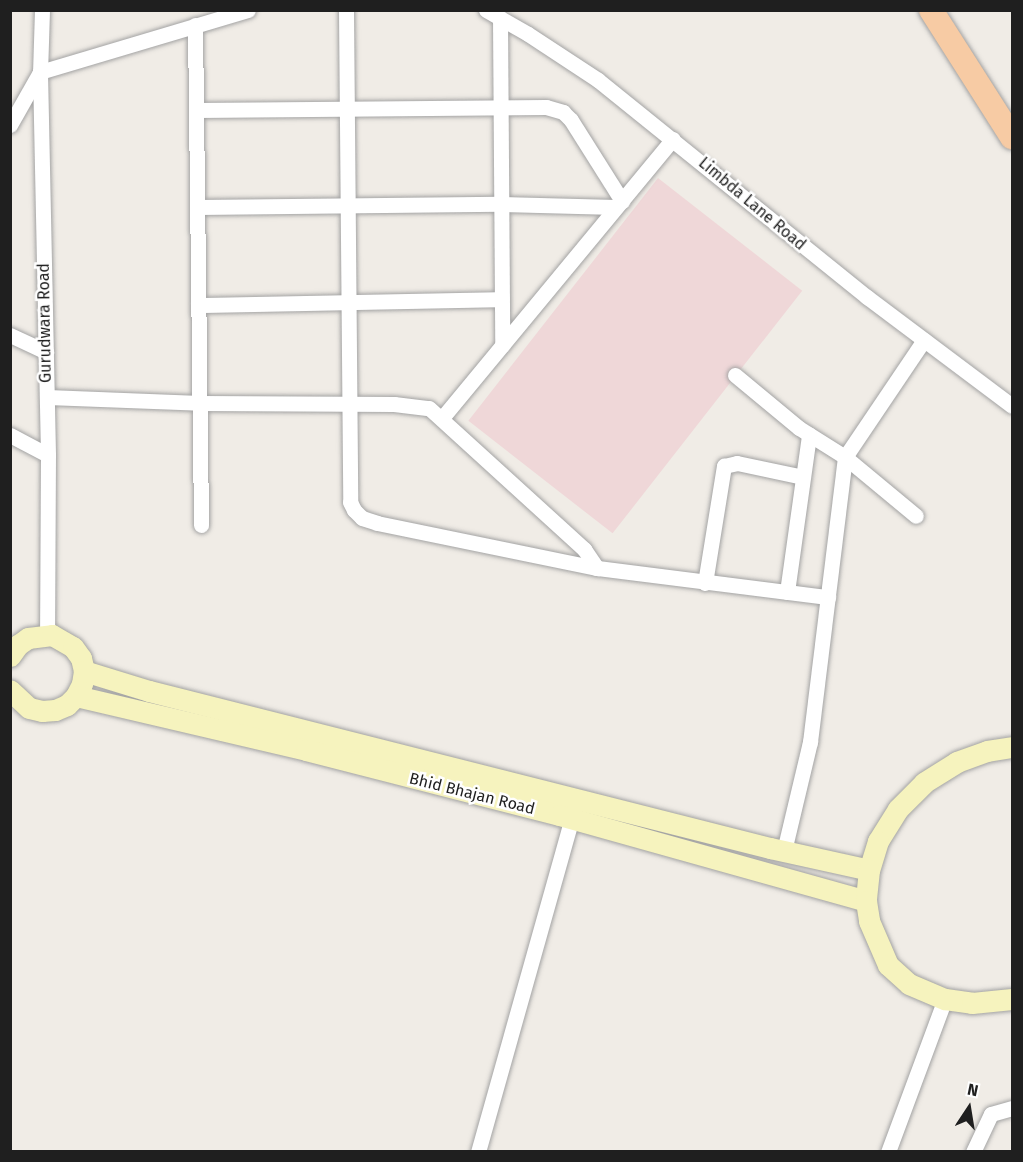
<!DOCTYPE html>
<html>
<head>
<meta charset="utf-8">
<style>
	body { margin:0 }
	#map { position:relative; width:1023px; height:1162px; overflow:hidden; background:#f0ece6; font-family:"Fira Sans",sans-serif }
	div>[style] { position:absolute }
	.commercial>* { inset:0; background:#efd7d8; transform-origin:0 0 }
	.roads { filter:drop-shadow(0 0 2px #a3a3a3) drop-shadow(0 0 2px #a3a3a3) }
	.street>* { height:15px; margin:-7.5px; padding:0 7.5px; transform-origin:7.5px; border-radius:7.5px; background:#fff }
	.secondary>* { height:21px; margin:-10.5px; padding:0 10.5px; transform-origin:10.5px; border-radius:10.5px; background:#f6f3be }
	.primary>* { height:24px; margin:-12px; padding:0 12px; transform-origin:12px; border-radius:12px; background:#f7cba4 }
	span { translate:-50% -50%; white-space:nowrap; text-align:center; line-height:1.15; -webkit-text-stroke:5px #fff; paint-order:stroke }
	.street-label { font-size:16px; color:#1f1f1f }
	.frame { position:absolute; inset:0; border:12px solid #1f1f1f; pointer-events:none }
	.north { position:absolute; left:939px; top:1078px; width:60px; height:60px; -webkit-text-stroke:4px #fff; paint-order:stroke; rotate:12deg; font-size:16px; font-weight:700; line-height:24px; text-align:center; color:#1f1f1f }
	.north::after { content:''; display:block; margin:auto; width:21px; height:27px; background:#1f1f1f; clip-path:polygon(50% 0,100% 100%,50% 72%,0 100%) }
</style>
</head>
<body>
<div id="map">
	<div class="commercial">
		<i style="left:658px;top:178px;width:183px;height:308px;rotate:38deg"></i>
	</div>
	<div class="roads">
		<div class="street">
			<i style="left:42px;top:10px;width:62px;rotate:91.8deg"></i>
			<i style="left:40px;top:72px;width:383px;rotate:88.8deg"></i>
			<i style="left:48px;top:455px;width:180px;rotate:90.3deg"></i>
			<i style="left:346px;top:10px;width:492px;rotate:89.5deg"></i>
			<i style="left:350px;top:502px;width:9px;rotate:63deg"></i>
			<i style="left:354px;top:510px;width:11px;rotate:45deg"></i>
			<i style="left:362px;top:518px;width:16px;rotate:18deg"></i>
			<i style="left:377px;top:523px;width:225px;rotate:11.6deg"></i>
			<i style="left:597px;top:568px;width:233px;rotate:7.2deg"></i>
			<i style="left:486px;top:10px;width:48px;rotate:29.7deg"></i>
			<i style="left:528px;top:34px;width:84px;rotate:33.3deg"></i>
			<i style="left:598px;top:80px;width:346px;rotate:38.9deg"></i>
			<i style="left:867px;top:297px;width:181px;rotate:36.9deg"></i>
			<i style="left:500px;top:18px;width:327px;rotate:89.6deg"></i>
			<i style="left:195px;top:25px;width:500px;rotate:89.31deg"></i>
			<i style="left:40px;top:72px;width:217px;rotate:-16.6deg"></i>
			<i style="left:196px;top:110px;width:350px;rotate:-0.5deg"></i>
			<i style="left:546px;top:107px;width:18px;rotate:16deg"></i>
			<i style="left:563px;top:112px;width:11px;rotate:45deg"></i>
			<i style="left:571px;top:120px;width:96px;rotate:57.8deg"></i>
			<i style="left:10px;top:125px;width:61px;rotate:-60.5deg"></i>
			<i style="left:197px;top:207px;width:304px;rotate:-0.6deg"></i>
			<i style="left:501px;top:204px;width:115px;rotate:1.5deg"></i>
			<i style="left:198px;top:305px;width:304px;rotate:-1.1deg"></i>
			<i style="left:10px;top:335px;width:40px;rotate:25deg"></i>
			<i style="left:735px;top:375px;width:83px;rotate:39.6deg"></i>
			<i style="left:799px;top:428px;width:54px;rotate:32.2deg"></i>
			<i style="left:845px;top:457px;width:92px;rotate:39.7deg"></i>
			<i style="left:47px;top:397px;width:153px;rotate:2.2deg"></i>
			<i style="left:200px;top:403px;width:194px;rotate:0.3deg"></i>
			<i style="left:394px;top:404px;width:35px;rotate:7deg"></i>
			<i style="left:429px;top:408px;width:210px;rotate:42.3deg"></i>
			<i style="left:584px;top:549px;width:23px;rotate:56deg"></i>
			<i style="left:442px;top:418px;width:362px;rotate:-50.4deg"></i>
			<i style="left:10px;top:435px;width:43px;rotate:27.8deg"></i>
			<i style="left:705px;top:583px;width:119px;rotate:-80.8deg"></i>
			<i style="left:724px;top:466px;width:13px;rotate:-13deg"></i>
			<i style="left:737px;top:463px;width:67px;rotate:12deg"></i>
			<i style="left:787px;top:592px;width:159px;rotate:-82deg"></i>
			<i style="left:784px;top:851px;width:112px;rotate:-76.6deg"></i>
			<i style="left:810px;top:742px;width:287px;rotate:-83deg"></i>
			<i style="left:845px;top:457px;width:141px;rotate:-56deg"></i>
			<i style="left:478px;top:1152px;width:354px;rotate:-74.3deg"></i>
			<i style="left:888px;top:1152px;width:163px;rotate:-69.6deg"></i>
			<i style="left:973px;top:1152px;width:42px;rotate:-64.7deg"></i>
			<i style="left:991px;top:1114px;width:22px;rotate:-16deg"></i>
		</div>
		<div class="secondary">
			<i style="left:10px;top:656px;width:14px;rotate:-54deg"></i>
			<i style="left:18px;top:645px;width:12px;rotate:-35deg"></i>
			<i style="left:28px;top:638px;width:24px;rotate:-7deg"></i>
			<i style="left:52px;top:635px;width:24px;rotate:30deg"></i>
			<i style="left:73px;top:647px;width:14px;rotate:54deg"></i>
			<i style="left:81px;top:658px;width:13px;rotate:77deg"></i>
			<i style="left:84px;top:671px;width:13px;rotate:99deg"></i>
			<i style="left:82px;top:684px;width:13px;rotate:117deg"></i>
			<i style="left:76px;top:696px;width:13px;rotate:135deg"></i>
			<i style="left:67px;top:705px;width:13px;rotate:157deg"></i>
			<i style="left:55px;top:710px;width:13px;rotate:176deg"></i>
			<i style="left:42px;top:711px;width:13px;rotate:-167deg"></i>
			<i style="left:29px;top:708px;width:26px;rotate:-137deg"></i>
			<i style="left:84px;top:671px;width:68px;rotate:17.1deg"></i>
			<i style="left:149px;top:691px;width:641px;rotate:14.19deg"></i>
			<i style="left:770px;top:848px;width:101px;rotate:12.5deg"></i>
			<i style="left:76px;top:696px;width:236px;rotate:13.2deg"></i>
			<i style="left:306px;top:750px;width:261px;rotate:14.4deg"></i>
			<i style="left:559px;top:815px;width:319px;rotate:15.6deg"></i>
			<i style="left:1012px;top:747px;width:25px;rotate:171deg"></i>
			<i style="left:987px;top:751px;width:32px;rotate:160deg"></i>
			<i style="left:957px;top:762px;width:39px;rotate:148deg"></i>
			<i style="left:924px;top:783px;width:37px;rotate:135deg"></i>
			<i style="left:898px;top:809px;width:38px;rotate:122deg"></i>
			<i style="left:878px;top:841px;width:30px;rotate:107deg"></i>
			<i style="left:869px;top:870px;width:31px;rotate:96deg"></i>
			<i style="left:866px;top:901px;width:20px;rotate:81deg"></i>
			<i style="left:869px;top:921px;width:48px;rotate:66.6deg"></i>
			<i style="left:888px;top:965px;width:28px;rotate:42deg"></i>
			<i style="left:909px;top:984px;width:39px;rotate:23deg"></i>
			<i style="left:945px;top:999px;width:27px;rotate:8deg"></i>
			<i style="left:972px;top:1003px;width:40px;rotate:-5.7deg"></i>
		</div>
		<div class="primary">
			<i style="left:931px;top:10px;width:151px;rotate:57.5deg"></i>
		</div>
	</div>
	<div class="street-label">
		<span style="left:752px;top:204px;rotate:40deg">Limbda Lane Road</span>
		<span style="left:45px;top:323px;rotate:-91deg">Gurudwara Road</span>
		<span style="left:472px;top:794px;rotate:14deg">Bhid Bhajan Road</span>
	</div>
	<div class="frame"></div>
	<div class="north">N</div>
</div>
</body>
</html>
